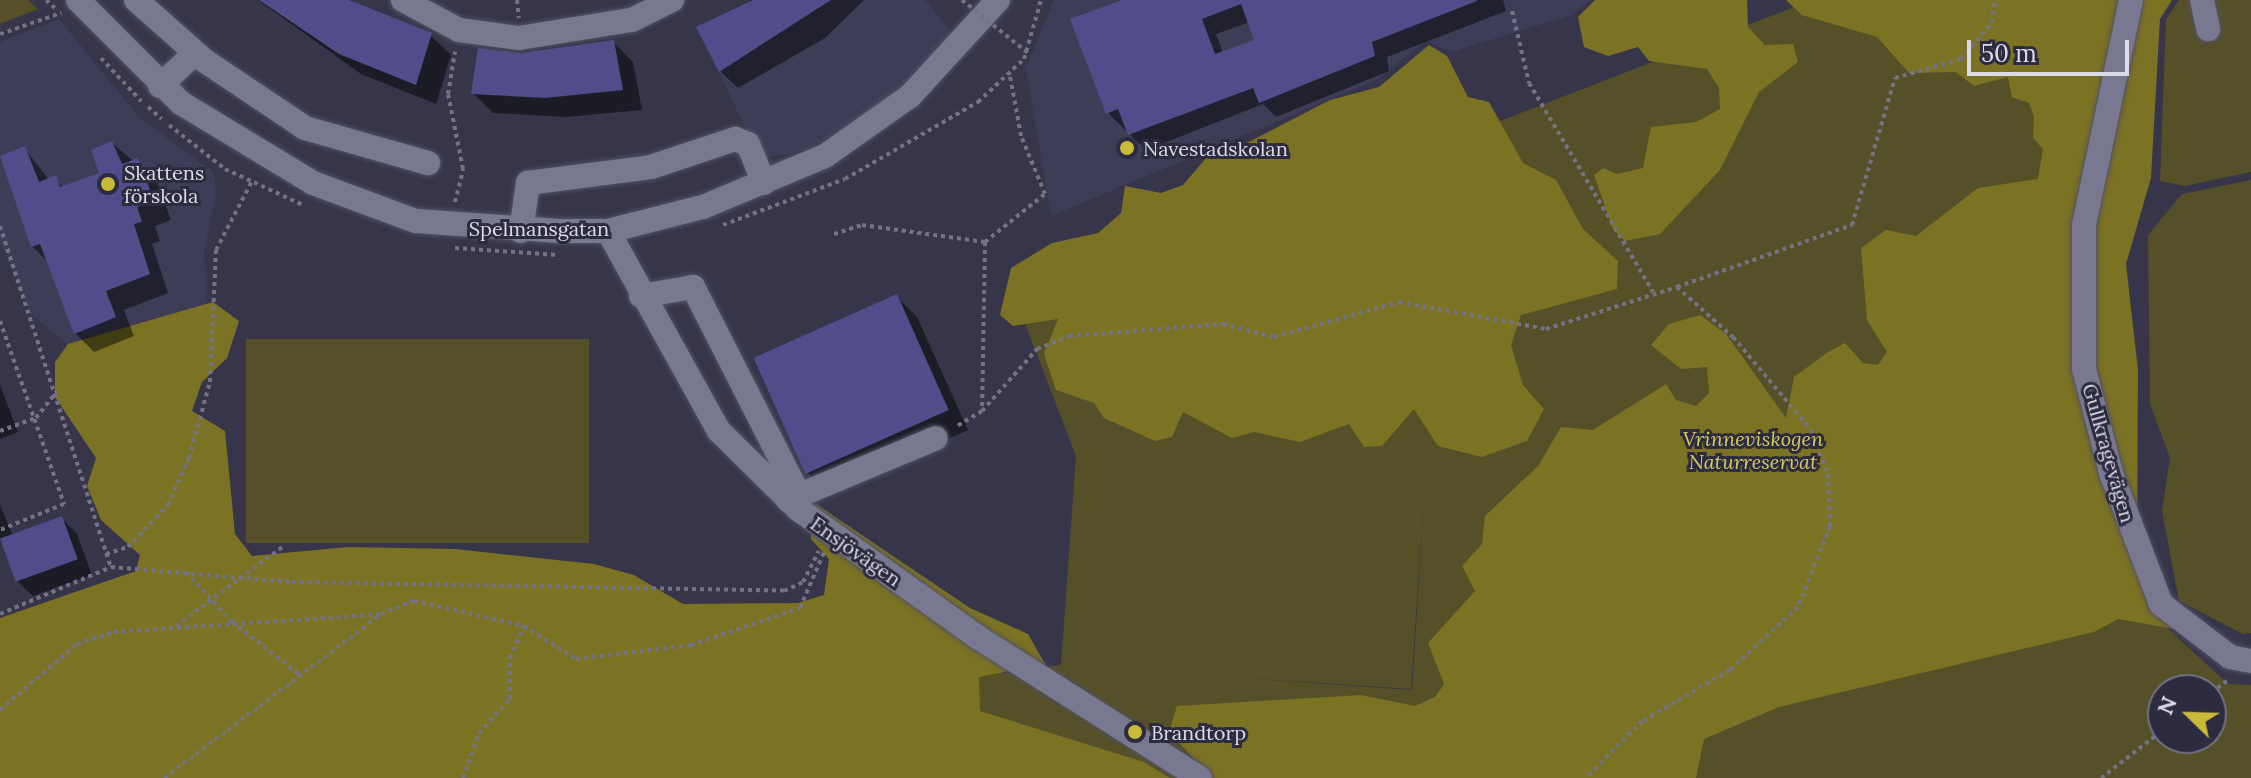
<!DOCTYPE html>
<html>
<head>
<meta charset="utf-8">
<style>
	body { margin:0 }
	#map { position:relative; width:2251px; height:778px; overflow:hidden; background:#36354a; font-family:Lora,serif }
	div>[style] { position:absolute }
	.built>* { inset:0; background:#3e3d58 }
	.green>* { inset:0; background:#555028; transform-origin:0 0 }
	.forest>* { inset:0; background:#7b7223 }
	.shadow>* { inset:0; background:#0007 }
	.building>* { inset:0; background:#514d8a; transform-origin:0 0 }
	.path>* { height:4px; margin-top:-2px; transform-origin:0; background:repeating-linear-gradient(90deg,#747385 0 4px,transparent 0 8px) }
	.roads { filter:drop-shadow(0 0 2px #525163) drop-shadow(0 0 2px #525163) }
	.minor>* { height:24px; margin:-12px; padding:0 12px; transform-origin:12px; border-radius:12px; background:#787990 }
	.path-bridge>* { height:4px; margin-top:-2px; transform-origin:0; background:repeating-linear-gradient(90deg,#747385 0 4px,transparent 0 8px) }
	.dots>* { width:22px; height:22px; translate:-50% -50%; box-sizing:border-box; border:4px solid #2c2b3f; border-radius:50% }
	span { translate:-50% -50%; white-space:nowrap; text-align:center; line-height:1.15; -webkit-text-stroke:6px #2c2b3f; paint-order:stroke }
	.poi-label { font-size:20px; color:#dbdbe8 }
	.left { translate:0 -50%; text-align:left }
	.street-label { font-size:20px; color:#dbdbe8 }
	.park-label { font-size:20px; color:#d6ca60; font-style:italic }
	.north { position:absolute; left:2147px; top:674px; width:80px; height:80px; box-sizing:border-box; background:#2c2b3f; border:2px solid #727183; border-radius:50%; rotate:293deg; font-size:22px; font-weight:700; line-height:32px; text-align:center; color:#dbdbe8 }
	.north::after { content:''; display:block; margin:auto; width:28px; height:36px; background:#c9ba3a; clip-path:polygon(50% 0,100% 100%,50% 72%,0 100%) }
	.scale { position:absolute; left:1967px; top:40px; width:162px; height:36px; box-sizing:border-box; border:4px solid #dbdbe8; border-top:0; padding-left:10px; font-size:24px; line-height:28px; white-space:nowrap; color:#dbdbe8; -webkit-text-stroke:6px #2c2b3f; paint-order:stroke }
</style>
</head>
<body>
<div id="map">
	<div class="built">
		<i style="clip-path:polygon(830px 0,925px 0,955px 36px,913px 79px,836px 133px,806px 150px,760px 159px,719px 72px)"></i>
		<i style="clip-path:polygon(1054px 0,1591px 0,1571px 15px,1451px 52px,1426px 41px,1376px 80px,1051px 216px,1026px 68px)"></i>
		<i style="clip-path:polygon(59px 19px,139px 117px,214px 173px,216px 194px,204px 253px,207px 305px,68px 344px,30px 314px,0 241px,0 42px)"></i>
	</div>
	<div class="green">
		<i style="clip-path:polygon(0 0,28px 0,38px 9px,0 24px)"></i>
		<i style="clip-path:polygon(evenodd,1812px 0,2119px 0,2134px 597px,2228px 684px,2251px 685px,2251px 778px,0 778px,259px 573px,1006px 673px,1061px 665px,1076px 456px,1019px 308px,1812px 0,1425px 482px,1412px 690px,1212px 676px,1411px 689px,1425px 482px,1812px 0,2163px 690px,2211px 690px,2211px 738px,2163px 738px,2163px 690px)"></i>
		<i style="clip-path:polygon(2179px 0,2251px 0,2251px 172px,2185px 186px,2160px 181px,2166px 19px)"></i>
		<i style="clip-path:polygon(2251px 180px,2251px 633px,2243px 634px,2179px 601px,2162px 511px,2170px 458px,2150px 404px,2148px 235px,2182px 194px)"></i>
		<i style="left:589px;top:339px;width:204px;height:343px;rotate:90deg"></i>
	</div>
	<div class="forest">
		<i style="clip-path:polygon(1595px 0,1747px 0,1748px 27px,1765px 45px,1793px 44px,1798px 62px,1759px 92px,1720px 170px,1660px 234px,1625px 241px,1613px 229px,1594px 175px,1603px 168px,1617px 174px,1643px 168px,1651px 127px,1696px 122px,1720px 109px,1719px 88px,1707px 69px,1649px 61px,1638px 47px,1608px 56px,1584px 47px,1578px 17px)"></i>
		<i style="clip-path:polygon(1786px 0,2172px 0,2160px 19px,2151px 178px,2126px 264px,2138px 370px,2137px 553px,2174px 629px,2118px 619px,2094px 632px,1779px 707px,1704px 739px,1696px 778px,1212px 778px,1169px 732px,1177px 706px,1361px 695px,1415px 706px,1435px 697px,1444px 684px,1428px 643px,1475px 591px,1462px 566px,1482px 544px,1485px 516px,1538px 466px,1561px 427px,1593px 430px,1666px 384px,1676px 400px,1696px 406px,1709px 393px,1707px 367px,1681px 369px,1651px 345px,1669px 324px,1700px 315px,1726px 334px,1786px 418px,1794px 377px,1828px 352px,1845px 343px,1863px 363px,1878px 365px,1887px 352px,1867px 320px,1861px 248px,1886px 230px,1916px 236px,1978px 188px,2038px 179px,2043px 149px,2033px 138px,2034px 117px,2029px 103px,2012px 97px,2008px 77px,1974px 86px,1956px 72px,1909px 73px,1877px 37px,1802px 15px)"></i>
		<i style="clip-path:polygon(1429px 45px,1447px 56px,1468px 97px,1489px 102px,1523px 163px,1556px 180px,1583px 229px,1618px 261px,1617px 289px,1521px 315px,1511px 345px,1523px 385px,1544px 409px,1527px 441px,1482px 457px,1438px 446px,1414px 409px,1382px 446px,1364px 447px,1349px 424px,1300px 442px,1254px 432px,1232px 438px,1183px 412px,1172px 437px,1155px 441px,1104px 418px,1094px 403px,1056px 390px,1044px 354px,1058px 319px,1013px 326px,1000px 315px,1011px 268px,1052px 243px,1098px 233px,1121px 213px,1125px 186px,1161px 193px,1183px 185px,1213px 150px,1237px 148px,1330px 100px,1379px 87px)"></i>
		<i style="clip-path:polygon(213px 302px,239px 321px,227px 358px,202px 382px,192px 411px,225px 431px,235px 534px,252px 556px,348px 547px,455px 549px,594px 564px,634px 575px,683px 604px,798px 603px,824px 595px,829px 559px,811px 539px,810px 500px,970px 608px,1028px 634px,1045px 664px,979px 677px,980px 711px,1144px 762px,1170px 778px,0 778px,0 618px,136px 571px,140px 555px,101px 520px,87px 486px,96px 458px,55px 397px,55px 362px,68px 344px)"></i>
	</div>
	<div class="shadow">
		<i style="clip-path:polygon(258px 0,346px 0,430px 35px,451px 55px,436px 104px,361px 74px)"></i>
		<i style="clip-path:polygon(751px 0,864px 0,825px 38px,738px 88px,720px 71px)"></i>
		<i style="clip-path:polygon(evenodd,1127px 0,1503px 0,1506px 11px,1387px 57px,1389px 71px,1276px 117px,1263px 104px,1146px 150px,1108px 113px,1127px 0,1250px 22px,1256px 41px,1223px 53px,1216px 34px,1250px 22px)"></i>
		<i style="clip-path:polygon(613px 42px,633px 62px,642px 110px,566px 117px,493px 113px,473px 93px,521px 55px)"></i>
		<i style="clip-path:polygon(112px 143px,156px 180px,171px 220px,155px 226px,160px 241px,152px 244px,168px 293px,124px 310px,134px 336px,94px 352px,75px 333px,49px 263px,32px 246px,25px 149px,49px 180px,65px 187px,101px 174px)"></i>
		<i style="clip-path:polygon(897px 297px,917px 317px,968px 430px,828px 493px,808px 473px)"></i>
		<i style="clip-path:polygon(0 385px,18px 432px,0 439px)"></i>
		<i style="clip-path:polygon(0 505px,13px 536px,61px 518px,77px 534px,92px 575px,33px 596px,17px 581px,0 539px)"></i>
	</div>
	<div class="building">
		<i style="clip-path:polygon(259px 0,349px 0,432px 33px,416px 85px,339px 54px)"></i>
		<i style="clip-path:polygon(753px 0,831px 0,719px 72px,696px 27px)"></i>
		<i style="clip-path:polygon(evenodd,1122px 0,1477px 0,1477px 1px,1372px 42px,1375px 56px,1259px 103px,1253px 88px,1128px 135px,1118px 109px,1106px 114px,1070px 19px,1122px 0,1241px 4px,1254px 40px,1215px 54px,1202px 19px,1241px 4px)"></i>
		<i style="clip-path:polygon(614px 40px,623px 90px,545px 98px,471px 94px,478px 48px,521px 53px)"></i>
		<i style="clip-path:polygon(112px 141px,122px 164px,138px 158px,154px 201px,137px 207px,142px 222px,134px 224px,150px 274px,106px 291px,116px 317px,74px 334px,40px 244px,31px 247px,0 156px,25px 146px,39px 182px,56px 175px,60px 187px,99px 173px,91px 150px)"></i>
		<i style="left:897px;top:294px;width:127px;height:157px;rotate:66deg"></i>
		<i style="left:62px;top:516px;width:46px;height:66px;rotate:70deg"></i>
	</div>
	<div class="path">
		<i style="left:46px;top:0;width:15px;rotate:42deg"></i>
		<i style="left:517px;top:0;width:18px;rotate:84deg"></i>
		<i style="left:1512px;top:11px;width:74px;rotate:76.7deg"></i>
		<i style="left:1529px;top:83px;width:243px;rotate:59.3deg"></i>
		<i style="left:0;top:34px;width:65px;rotate:-19deg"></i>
		<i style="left:101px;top:58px;width:59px;rotate:47.1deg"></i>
		<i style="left:148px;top:107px;width:18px;rotate:41deg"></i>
		<i style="left:169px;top:125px;width:71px;rotate:38.2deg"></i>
		<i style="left:225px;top:169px;width:88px;rotate:24.8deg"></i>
		<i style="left:455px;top:202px;width:34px;rotate:-76deg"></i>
		<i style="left:463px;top:169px;width:76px;rotate:-101.3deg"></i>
		<i style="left:448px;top:94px;width:43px;rotate:-80.5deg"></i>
		<i style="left:723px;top:225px;width:130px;rotate:-20.7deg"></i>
		<i style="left:845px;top:179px;width:154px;rotate:-30.1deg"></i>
		<i style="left:978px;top:102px;width:63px;rotate:-43.1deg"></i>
		<i style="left:1024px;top:59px;width:61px;rotate:-73.9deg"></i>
		<i style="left:0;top:226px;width:359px;rotate:72deg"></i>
		<i style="left:111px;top:567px;width:182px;rotate:4.7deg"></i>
		<i style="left:292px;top:582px;width:492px;rotate:1deg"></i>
		<i style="left:784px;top:591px;width:21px;rotate:-25deg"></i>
		<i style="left:803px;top:582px;width:35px;rotate:-63deg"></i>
		<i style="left:834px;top:234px;width:29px;rotate:-18deg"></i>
		<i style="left:862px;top:225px;width:124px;rotate:7.9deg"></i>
		<i style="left:985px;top:242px;width:169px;rotate:91deg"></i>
		<i style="left:982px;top:411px;width:31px;rotate:149deg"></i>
		<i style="left:985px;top:242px;width:77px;rotate:-38.7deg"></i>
		<i style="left:1045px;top:194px;width:63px;rotate:-112.5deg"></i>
		<i style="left:1021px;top:136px;width:61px;rotate:-100.4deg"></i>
		<i style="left:455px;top:248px;width:103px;rotate:3.9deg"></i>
		<i style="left:1677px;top:287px;width:186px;rotate:-19.5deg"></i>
		<i style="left:1852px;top:225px;width:153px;rotate:-73.7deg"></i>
		<i style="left:1895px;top:78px;width:69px;rotate:-16.1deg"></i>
		<i style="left:1961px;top:59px;width:48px;rotate:-49.3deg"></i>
		<i style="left:1992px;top:23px;width:23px;rotate:-83deg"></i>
		<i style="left:0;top:321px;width:194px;rotate:70.7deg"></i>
		<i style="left:64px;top:504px;width:69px;rotate:157.9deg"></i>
		<i style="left:982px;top:411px;width:83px;rotate:-48.4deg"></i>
		<i style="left:1037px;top:349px;width:35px;rotate:-22deg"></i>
		<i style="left:1069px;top:336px;width:154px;rotate:-4.5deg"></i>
		<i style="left:1223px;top:324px;width:53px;rotate:14.3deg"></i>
		<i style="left:1274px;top:337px;width:130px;rotate:-15.6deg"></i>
		<i style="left:1399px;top:302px;width:149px;rotate:10.4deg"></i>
		<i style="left:1546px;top:329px;width:138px;rotate:-17.8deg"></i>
		<i style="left:1677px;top:287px;width:75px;rotate:41.8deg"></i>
		<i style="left:1733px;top:337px;width:121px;rotate:50deg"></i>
		<i style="left:1811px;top:430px;width:47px;rotate:68.9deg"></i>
		<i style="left:1828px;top:474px;width:52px;rotate:87.8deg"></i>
		<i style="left:1830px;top:526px;width:87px;rotate:111.6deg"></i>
		<i style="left:1798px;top:607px;width:93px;rotate:137.2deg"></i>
		<i style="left:1730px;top:670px;width:102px;rotate:149.9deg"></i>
		<i style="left:1642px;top:721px;width:80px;rotate:134.5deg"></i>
		<i style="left:0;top:431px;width:38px;rotate:-20deg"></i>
		<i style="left:36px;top:418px;width:34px;rotate:-52deg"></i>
		<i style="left:106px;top:554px;width:23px;rotate:-18deg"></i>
		<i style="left:128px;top:547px;width:58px;rotate:-46.4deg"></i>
		<i style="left:168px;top:505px;width:51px;rotate:-65.9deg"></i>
		<i style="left:189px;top:458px;width:79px;rotate:-74.6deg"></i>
		<i style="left:210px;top:382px;width:132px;rotate:-87.4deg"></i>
		<i style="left:216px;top:250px;width:76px;rotate:-62.4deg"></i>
		<i style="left:186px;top:572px;width:68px;rotate:47.4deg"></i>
		<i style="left:232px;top:622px;width:85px;rotate:37.8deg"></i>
		<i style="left:0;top:614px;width:121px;rotate:-22.9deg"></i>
		<i style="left:176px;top:626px;width:136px;rotate:-36.6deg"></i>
		<i style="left:2211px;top:693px;width:21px;rotate:-37deg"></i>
		<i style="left:0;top:710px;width:101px;rotate:-40.6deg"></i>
		<i style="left:77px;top:644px;width:38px;rotate:-18deg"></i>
		<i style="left:113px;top:632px;width:269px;rotate:-3.8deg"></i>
		<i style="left:381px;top:614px;width:35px;rotate:-22deg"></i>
		<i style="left:414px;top:601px;width:113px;rotate:12.8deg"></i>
		<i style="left:524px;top:626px;width:62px;rotate:32.4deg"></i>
		<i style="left:576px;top:659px;width:116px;rotate:-6.9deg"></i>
		<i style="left:691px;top:645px;width:115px;rotate:-18.7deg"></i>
		<i style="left:800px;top:608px;width:61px;rotate:-66.8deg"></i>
		<i style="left:164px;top:778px;width:269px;rotate:-37deg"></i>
		<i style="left:463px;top:778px;width:48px;rotate:-70.4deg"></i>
		<i style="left:479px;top:733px;width:46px;rotate:-47.6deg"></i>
		<i style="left:510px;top:699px;width:41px;rotate:-90deg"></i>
		<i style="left:510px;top:658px;width:35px;rotate:-66deg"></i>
		<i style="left:2101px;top:778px;width:78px;rotate:-37.7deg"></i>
	</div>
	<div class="roads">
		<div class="minor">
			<i style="left:78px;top:0;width:146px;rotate:45deg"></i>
			<i style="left:181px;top:103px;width:154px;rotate:31.2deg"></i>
			<i style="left:313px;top:183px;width:110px;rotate:20.3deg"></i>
			<i style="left:416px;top:221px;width:144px;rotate:4deg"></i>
			<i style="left:560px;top:231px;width:48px"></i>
			<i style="left:608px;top:231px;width:98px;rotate:-14.2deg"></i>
			<i style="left:703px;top:207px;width:132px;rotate:-22.7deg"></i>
			<i style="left:825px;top:156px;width:104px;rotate:-35.2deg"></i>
			<i style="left:910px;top:96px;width:130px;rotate:-47.5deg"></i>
			<i style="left:136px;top:0;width:92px;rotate:41.5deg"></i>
			<i style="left:205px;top:61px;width:120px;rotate:33.8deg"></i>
			<i style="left:305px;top:128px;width:128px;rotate:15.9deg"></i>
			<i style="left:403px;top:0;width:64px;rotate:28.2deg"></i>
			<i style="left:459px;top:30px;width:61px;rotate:7.6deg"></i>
			<i style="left:519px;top:38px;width:114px;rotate:-9.1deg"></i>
			<i style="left:632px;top:20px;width:45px;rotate:-26.6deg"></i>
			<i style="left:2131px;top:0;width:229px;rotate:101.8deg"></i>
			<i style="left:2084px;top:224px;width:145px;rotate:90deg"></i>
			<i style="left:2084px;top:369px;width:107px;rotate:75.4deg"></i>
			<i style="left:2111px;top:473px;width:140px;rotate:69.1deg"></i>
			<i style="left:2161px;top:604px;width:87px;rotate:37.5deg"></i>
			<i style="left:2230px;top:657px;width:21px;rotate:11deg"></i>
			<i style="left:2202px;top:0;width:30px;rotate:78deg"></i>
			<i style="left:160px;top:86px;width:48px;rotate:-43.3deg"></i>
			<i style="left:521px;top:231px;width:49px;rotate:-81.7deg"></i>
			<i style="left:528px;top:183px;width:124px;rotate:-7.4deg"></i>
			<i style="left:651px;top:167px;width:89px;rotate:-18.4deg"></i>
			<i style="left:735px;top:139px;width:14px;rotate:21deg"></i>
			<i style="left:748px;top:144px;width:42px;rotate:67.7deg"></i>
			<i style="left:608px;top:231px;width:229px;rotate:61deg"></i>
			<i style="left:719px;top:431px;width:111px;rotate:44.6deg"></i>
			<i style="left:798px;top:509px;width:219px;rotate:35.5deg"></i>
			<i style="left:976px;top:636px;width:265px;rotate:32.4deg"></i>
			<i style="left:641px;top:296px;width:53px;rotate:-9.8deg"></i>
			<i style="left:693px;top:287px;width:233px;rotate:63deg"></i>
			<i style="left:788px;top:500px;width:160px;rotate:-22.7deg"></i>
		</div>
	</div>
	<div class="path-bridge">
		<i style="left:962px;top:0;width:85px;rotate:38.8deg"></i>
	</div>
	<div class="dots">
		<i style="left:1127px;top:148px;background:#c9ba3a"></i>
		<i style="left:108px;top:184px;background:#c9ba3a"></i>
		<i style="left:1135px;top:732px;background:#c9ba3a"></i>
	</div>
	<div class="poi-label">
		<span class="left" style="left:1143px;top:148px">Navestadskolan</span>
		<span class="left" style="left:124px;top:184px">Skattens<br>förskola</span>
		<span class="left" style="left:1151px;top:732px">Brandtorp</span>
	</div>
	<div class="street-label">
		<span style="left:539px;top:228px">Spelmansgatan</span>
		<span style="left:2109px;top:453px;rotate:74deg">Gullkragevägen</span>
		<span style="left:856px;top:551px;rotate:35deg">Ensjövägen</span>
	</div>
	<div class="park-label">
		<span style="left:1753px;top:450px">Vrinneviskogen<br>Naturreservat</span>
	</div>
	<div class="north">N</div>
	<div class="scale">50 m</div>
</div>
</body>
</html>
